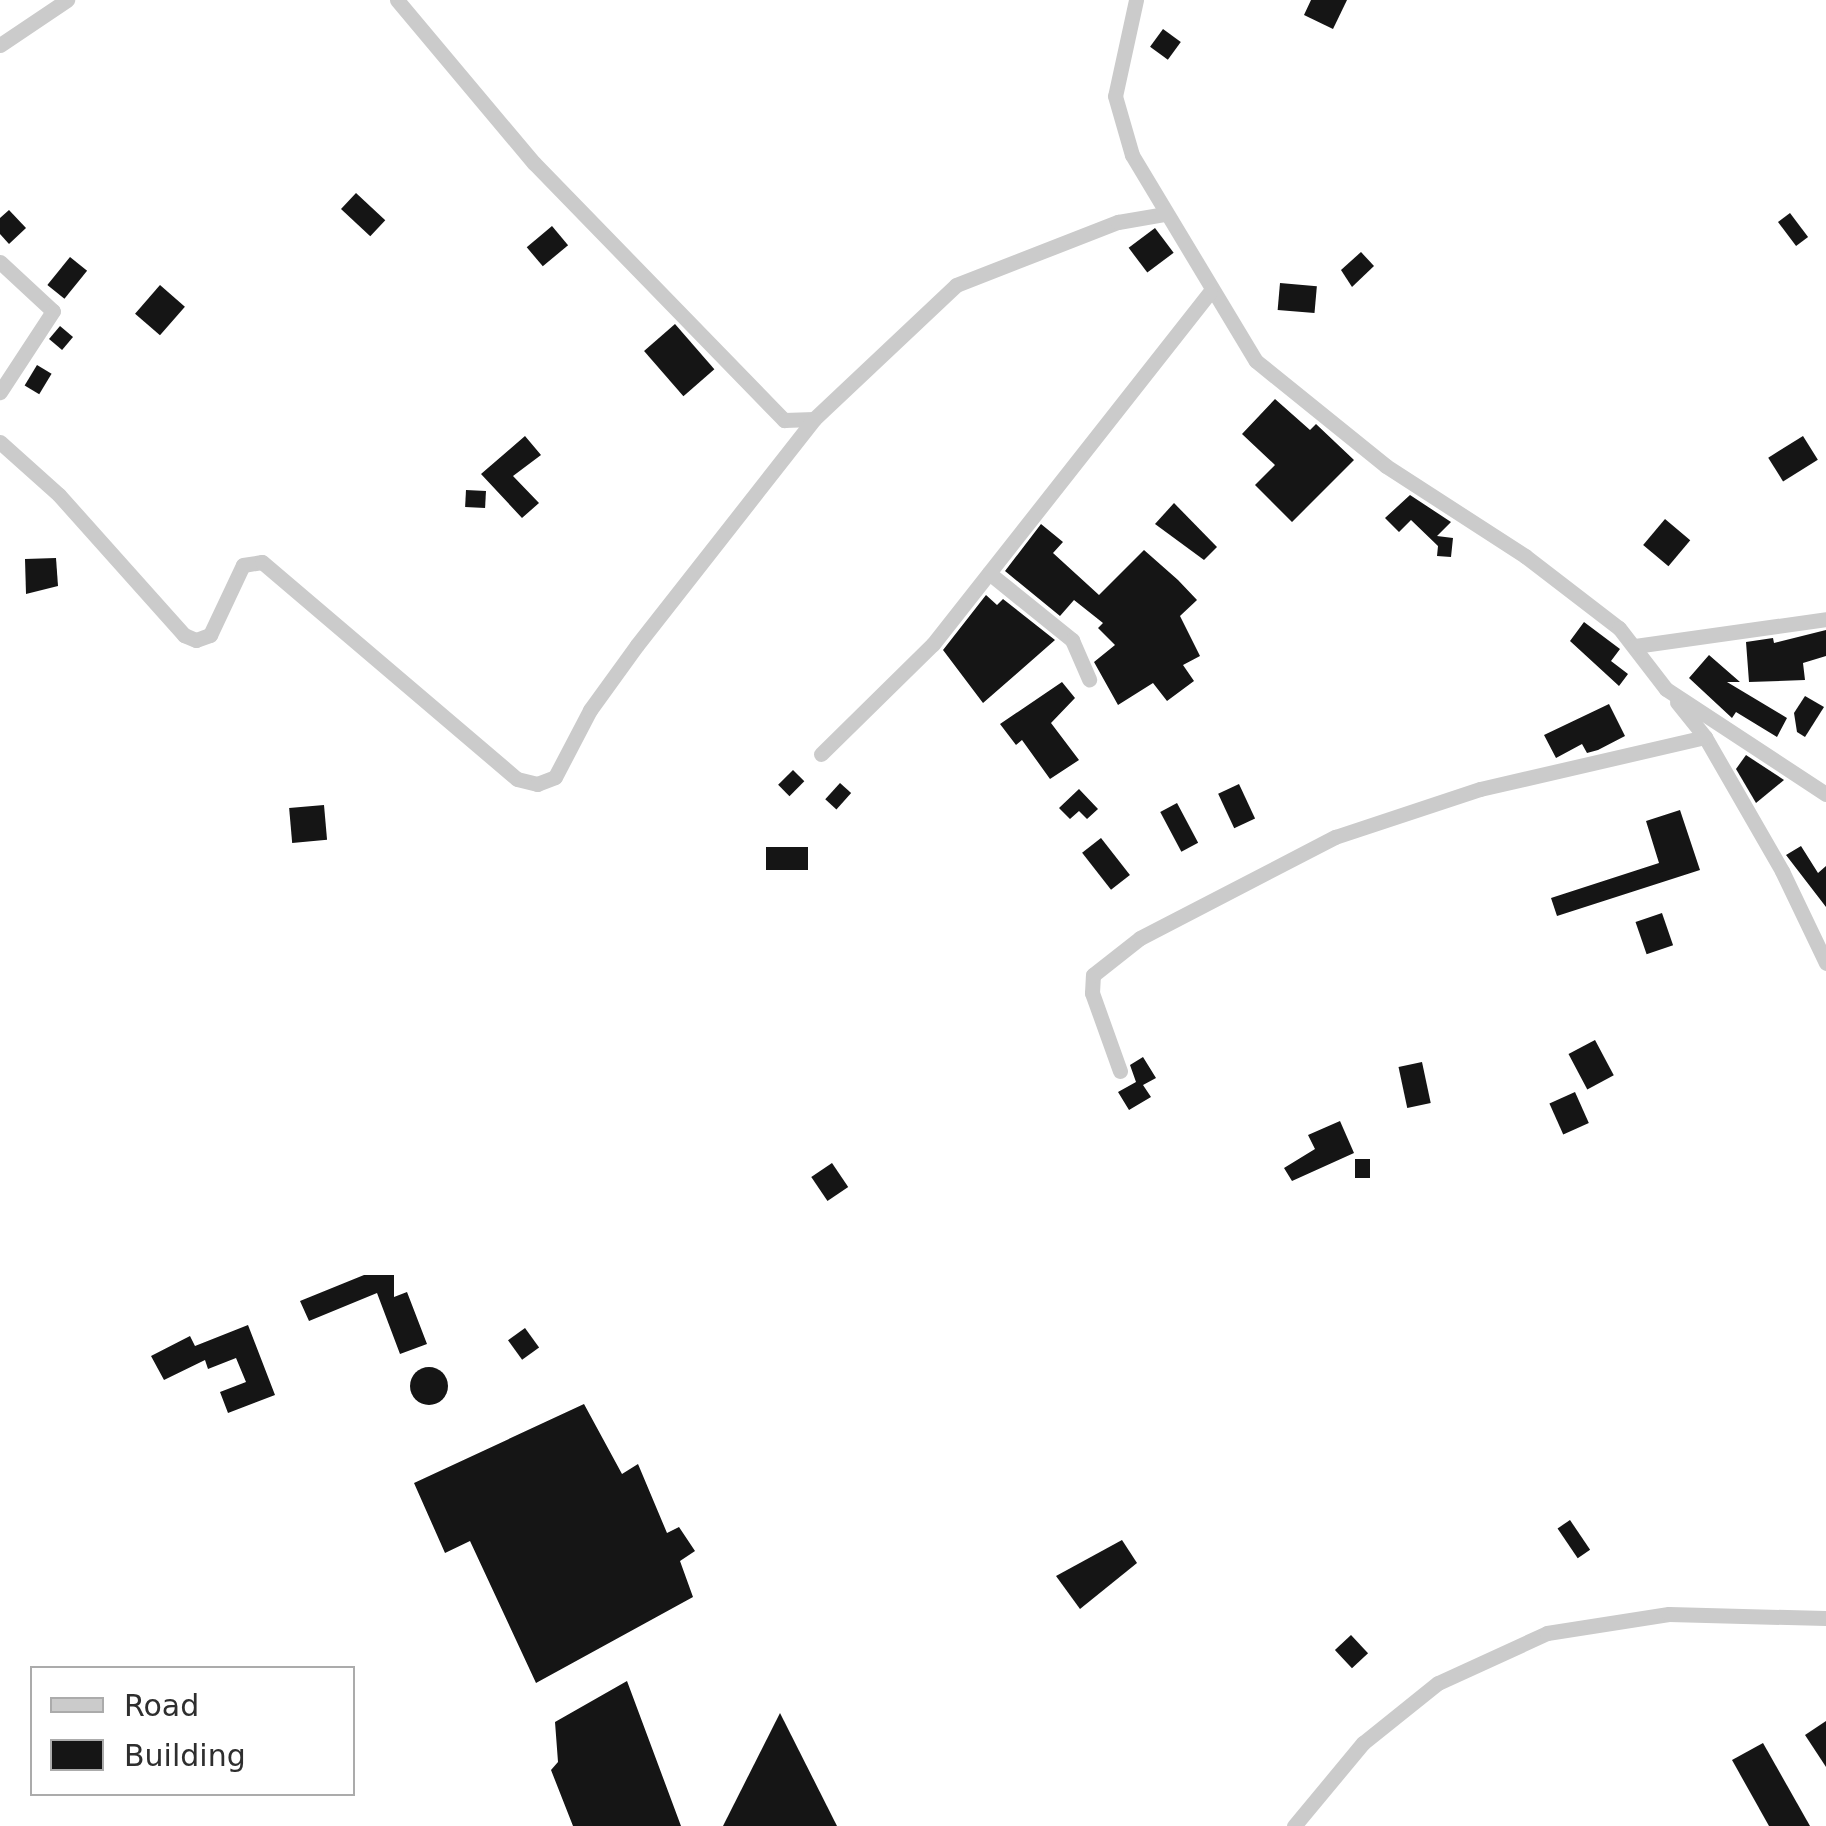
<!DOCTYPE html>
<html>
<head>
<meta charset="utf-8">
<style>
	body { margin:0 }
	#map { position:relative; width:1826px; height:1826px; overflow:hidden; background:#fff; font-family:"DejaVu Sans",sans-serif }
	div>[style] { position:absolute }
	.building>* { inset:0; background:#151515; transform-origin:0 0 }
	.round { border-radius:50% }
	.minor>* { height:15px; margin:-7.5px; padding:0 7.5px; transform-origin:7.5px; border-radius:7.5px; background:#cbcbcb }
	span { translate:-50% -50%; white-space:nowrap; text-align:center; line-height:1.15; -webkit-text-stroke:10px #fff; paint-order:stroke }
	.legend { position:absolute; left:30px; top:1666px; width:325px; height:130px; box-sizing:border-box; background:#fff; border:2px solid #ababab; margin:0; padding:12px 18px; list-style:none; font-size:30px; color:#2e2e2e }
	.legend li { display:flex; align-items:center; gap:20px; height:50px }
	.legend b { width:50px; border:2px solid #ababab }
</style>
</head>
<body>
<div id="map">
	<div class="building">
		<i style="clip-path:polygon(1311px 0,1347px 0,1333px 29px,1304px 15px)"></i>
		<i style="left:1163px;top:29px;width:22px;height:22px;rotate:36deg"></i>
		<i style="left:356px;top:193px;width:40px;height:22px;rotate:43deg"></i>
		<i style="clip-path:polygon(9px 210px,26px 228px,9px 244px,0 234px,0 218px)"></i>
		<i style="left:1790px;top:213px;width:30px;height:15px;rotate:53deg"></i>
		<i style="left:552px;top:226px;width:25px;height:33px;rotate:50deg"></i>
		<i style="left:1155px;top:228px;width:31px;height:33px;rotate:53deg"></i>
		<i style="clip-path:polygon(1361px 252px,1374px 266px,1352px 287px,1341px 270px)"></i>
		<i style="left:70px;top:257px;width:22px;height:36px;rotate:39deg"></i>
		<i style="left:1280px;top:283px;width:37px;height:27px;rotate:5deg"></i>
		<i style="left:160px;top:285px;width:33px;height:38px;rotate:41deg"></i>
		<i style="left:675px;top:324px;width:60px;height:41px;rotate:49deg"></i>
		<i style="left:60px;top:326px;width:17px;height:17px;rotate:40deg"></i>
		<i style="left:37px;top:365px;width:17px;height:24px;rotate:31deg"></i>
		<i style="clip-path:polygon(1275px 399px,1310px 430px,1316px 424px,1354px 460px,1292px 522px,1255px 485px,1275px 465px,1242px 434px)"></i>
		<i style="clip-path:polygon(525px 436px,541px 455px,513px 476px,539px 503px,522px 518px,481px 474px)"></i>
		<i style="left:1803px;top:436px;width:28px;height:41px;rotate:58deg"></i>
		<i style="left:466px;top:490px;width:20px;height:17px;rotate:3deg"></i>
		<i style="clip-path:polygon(1410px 495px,1451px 522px,1437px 536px,1453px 538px,1451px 557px,1437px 556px,1438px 546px,1411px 520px,1399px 532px,1385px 518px)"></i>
		<i style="clip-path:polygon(1174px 503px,1217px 547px,1204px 560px,1155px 524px)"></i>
		<i style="left:1665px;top:519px;width:33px;height:34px;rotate:40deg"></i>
		<i style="clip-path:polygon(1041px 524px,1063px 542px,1053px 553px,1099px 595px,1144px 550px,1178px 580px,1197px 600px,1180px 616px,1200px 656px,1183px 665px,1194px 681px,1167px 701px,1153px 683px,1118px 705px,1094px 662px,1115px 645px,1098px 628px,1103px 623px,1074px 600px,1060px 616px,1005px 571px)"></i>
		<i style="clip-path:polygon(56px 558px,58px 586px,26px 594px,25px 559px)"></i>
		<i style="clip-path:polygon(986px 595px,997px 605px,1003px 599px,1055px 640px,983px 703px,943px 650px)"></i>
		<i style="clip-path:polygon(1584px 622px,1620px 649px,1611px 661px,1628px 674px,1619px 686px,1570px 641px)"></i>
		<i style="clip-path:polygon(1826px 630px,1826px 656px,1803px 663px,1805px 680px,1749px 682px,1746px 642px,1773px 638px,1774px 643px)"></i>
		<i style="clip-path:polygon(1709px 655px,1740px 682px,1727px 682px,1787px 718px,1777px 737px,1736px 712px,1732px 718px,1689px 678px)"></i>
		<i style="clip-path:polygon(1062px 682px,1075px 698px,1051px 723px,1079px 760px,1050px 779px,1022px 740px,1016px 745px,1000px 724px)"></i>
		<i style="clip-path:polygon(1805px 696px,1824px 707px,1805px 737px,1797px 732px,1794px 713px)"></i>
		<i style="clip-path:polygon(1609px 704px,1625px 736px,1598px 750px,1587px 753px,1582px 744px,1556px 758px,1544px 735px)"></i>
		<i style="clip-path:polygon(1746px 755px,1784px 780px,1756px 803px,1736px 769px)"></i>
		<i style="left:793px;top:770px;width:16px;height:21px;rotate:45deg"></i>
		<i style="left:840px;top:783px;width:15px;height:22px;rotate:42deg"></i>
		<i style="left:1239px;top:784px;width:38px;height:23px;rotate:65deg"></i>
		<i style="clip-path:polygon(1079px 789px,1098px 809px,1087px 819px,1079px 811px,1070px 819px,1059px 808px)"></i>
		<i style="left:1177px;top:803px;width:45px;height:19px;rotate:62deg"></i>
		<i style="left:324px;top:805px;width:35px;height:35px;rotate:85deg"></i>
		<i style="clip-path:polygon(1680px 810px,1700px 870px,1557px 916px,1551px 898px,1659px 863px,1646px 821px)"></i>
		<i style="left:1101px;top:838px;width:47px;height:24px;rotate:52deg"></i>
		<i style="clip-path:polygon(1801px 846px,1818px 873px,1826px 866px,1826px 907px,1786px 855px)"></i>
		<i style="left:766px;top:847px;width:42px;height:23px"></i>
		<i style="left:1662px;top:913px;width:34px;height:28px;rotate:71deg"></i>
		<i style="left:1595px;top:1040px;width:40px;height:30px;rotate:62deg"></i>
		<i style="clip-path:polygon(1143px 1057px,1156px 1078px,1143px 1085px,1151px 1097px,1129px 1110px,1118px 1092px,1136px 1082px,1130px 1065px)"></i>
		<i style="left:1422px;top:1062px;width:42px;height:24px;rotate:78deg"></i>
		<i style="left:1575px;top:1092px;width:34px;height:28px;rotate:66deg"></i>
		<i style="clip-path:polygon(1340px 1121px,1354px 1153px,1292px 1181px,1284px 1168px,1315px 1149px,1308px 1135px)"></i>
		<i style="left:1355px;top:1159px;width:15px;height:19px"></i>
		<i style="left:832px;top:1163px;width:29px;height:25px;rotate:56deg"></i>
		<i style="clip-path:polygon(364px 1275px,394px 1275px,394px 1297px,407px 1292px,427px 1344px,400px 1354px,377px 1293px,309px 1321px,300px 1301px)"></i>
		<i style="clip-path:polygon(248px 1325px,275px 1395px,228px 1413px,220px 1392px,246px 1382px,236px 1358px,208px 1369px,205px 1360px,164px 1380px,151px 1356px,190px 1336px,195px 1346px)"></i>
		<i style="left:525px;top:1328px;width:24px;height:21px;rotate:54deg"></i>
		<i class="round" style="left:410px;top:1367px;width:38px;height:38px"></i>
		<i style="clip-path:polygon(584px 1404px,622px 1474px,638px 1464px,667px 1533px,679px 1527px,695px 1551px,680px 1561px,693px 1597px,536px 1683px,470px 1541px,445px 1553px,414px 1483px)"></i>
		<i style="left:1570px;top:1520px;width:36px;height:15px;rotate:56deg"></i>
		<i style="clip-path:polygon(1122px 1540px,1137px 1563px,1080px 1609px,1056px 1576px)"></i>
		<i style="left:1351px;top:1635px;width:25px;height:22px;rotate:47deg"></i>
		<i style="clip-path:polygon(627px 1681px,681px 1826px,573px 1826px,551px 1770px,558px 1762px,555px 1722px)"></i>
		<i style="clip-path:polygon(780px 1713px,837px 1826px,723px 1826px)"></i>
		<i style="clip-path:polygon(1826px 1721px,1826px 1767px,1805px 1735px)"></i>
		<i style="clip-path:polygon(1763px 1743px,1810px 1826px,1769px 1826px,1732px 1760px)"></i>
	</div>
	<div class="minor">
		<i style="left:397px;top:0;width:213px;rotate:50deg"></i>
		<i style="left:534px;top:163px;width:359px;rotate:45.8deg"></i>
		<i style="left:784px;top:420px;width:30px;rotate:-2deg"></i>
		<i style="left:814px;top:419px;width:195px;rotate:-43.3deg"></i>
		<i style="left:956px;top:285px;width:174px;rotate:-21.3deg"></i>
		<i style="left:1118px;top:222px;width:48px;rotate:-9.7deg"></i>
		<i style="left:1136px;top:0;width:98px;rotate:102.3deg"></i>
		<i style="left:1115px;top:96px;width:61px;rotate:73.9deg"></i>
		<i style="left:1132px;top:155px;width:240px;rotate:59deg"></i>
		<i style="left:1256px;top:361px;width:167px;rotate:38.9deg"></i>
		<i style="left:1386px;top:466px;width:166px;rotate:32.9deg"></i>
		<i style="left:1525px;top:556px;width:118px;rotate:37.5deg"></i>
		<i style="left:1619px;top:628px;width:77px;rotate:52.4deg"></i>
		<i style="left:1666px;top:689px;width:191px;rotate:33.3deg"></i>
		<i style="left:0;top:45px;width:81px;rotate:-33.9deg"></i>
		<i style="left:0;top:262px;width:72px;rotate:42.8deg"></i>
		<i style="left:53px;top:311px;width:97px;rotate:123.2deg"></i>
		<i style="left:0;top:442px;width:79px;rotate:41.9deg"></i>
		<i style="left:59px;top:495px;width:188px;rotate:48.2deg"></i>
		<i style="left:184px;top:635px;width:13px;rotate:23deg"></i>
		<i style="left:196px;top:640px;width:15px;rotate:-20deg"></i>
		<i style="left:210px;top:635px;width:77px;rotate:-64.8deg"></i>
		<i style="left:243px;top:565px;width:19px;rotate:-9deg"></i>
		<i style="left:262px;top:562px;width:335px;rotate:40.4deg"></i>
		<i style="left:517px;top:779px;width:21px;rotate:14deg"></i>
		<i style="left:537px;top:784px;width:19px;rotate:-21deg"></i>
		<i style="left:555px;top:777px;width:76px;rotate:-62.4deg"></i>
		<i style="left:590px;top:710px;width:80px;rotate:-54.1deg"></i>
		<i style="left:637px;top:645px;width:287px;rotate:-51.9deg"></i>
		<i style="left:989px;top:573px;width:107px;rotate:38.9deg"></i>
		<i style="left:1072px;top:640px;width:43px;rotate:66.4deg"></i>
		<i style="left:1635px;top:646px;width:193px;rotate:-8deg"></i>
		<i style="left:1677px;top:702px;width:45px;rotate:51.3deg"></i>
		<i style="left:1705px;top:737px;width:155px;rotate:60.1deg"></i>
		<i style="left:1782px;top:871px;width:102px;rotate:64.4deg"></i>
		<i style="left:821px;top:754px;width:157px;rotate:-44.5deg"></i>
		<i style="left:933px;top:644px;width:448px;rotate:-51.8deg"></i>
		<i style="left:1120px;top:1071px;width:83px;rotate:-109.7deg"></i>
		<i style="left:1092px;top:993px;width:18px;rotate:-87deg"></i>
		<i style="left:1093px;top:975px;width:60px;rotate:-38.2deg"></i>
		<i style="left:1140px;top:938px;width:220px;rotate:-27.4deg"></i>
		<i style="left:1335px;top:837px;width:153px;rotate:-18.3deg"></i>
		<i style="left:1480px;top:789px;width:231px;rotate:-13deg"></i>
		<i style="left:1294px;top:1826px;width:108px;rotate:-50.3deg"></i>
		<i style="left:1363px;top:1743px;width:96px;rotate:-38.7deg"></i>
		<i style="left:1438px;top:1683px;width:120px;rotate:-24.6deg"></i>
		<i style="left:1547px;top:1633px;width:123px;rotate:-8.9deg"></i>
		<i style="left:1669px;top:1614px;width:157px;rotate:1.5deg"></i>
	</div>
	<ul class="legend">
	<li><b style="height:12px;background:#cbcbcb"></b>Road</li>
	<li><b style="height:28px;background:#151515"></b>Building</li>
	</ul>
</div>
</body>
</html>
